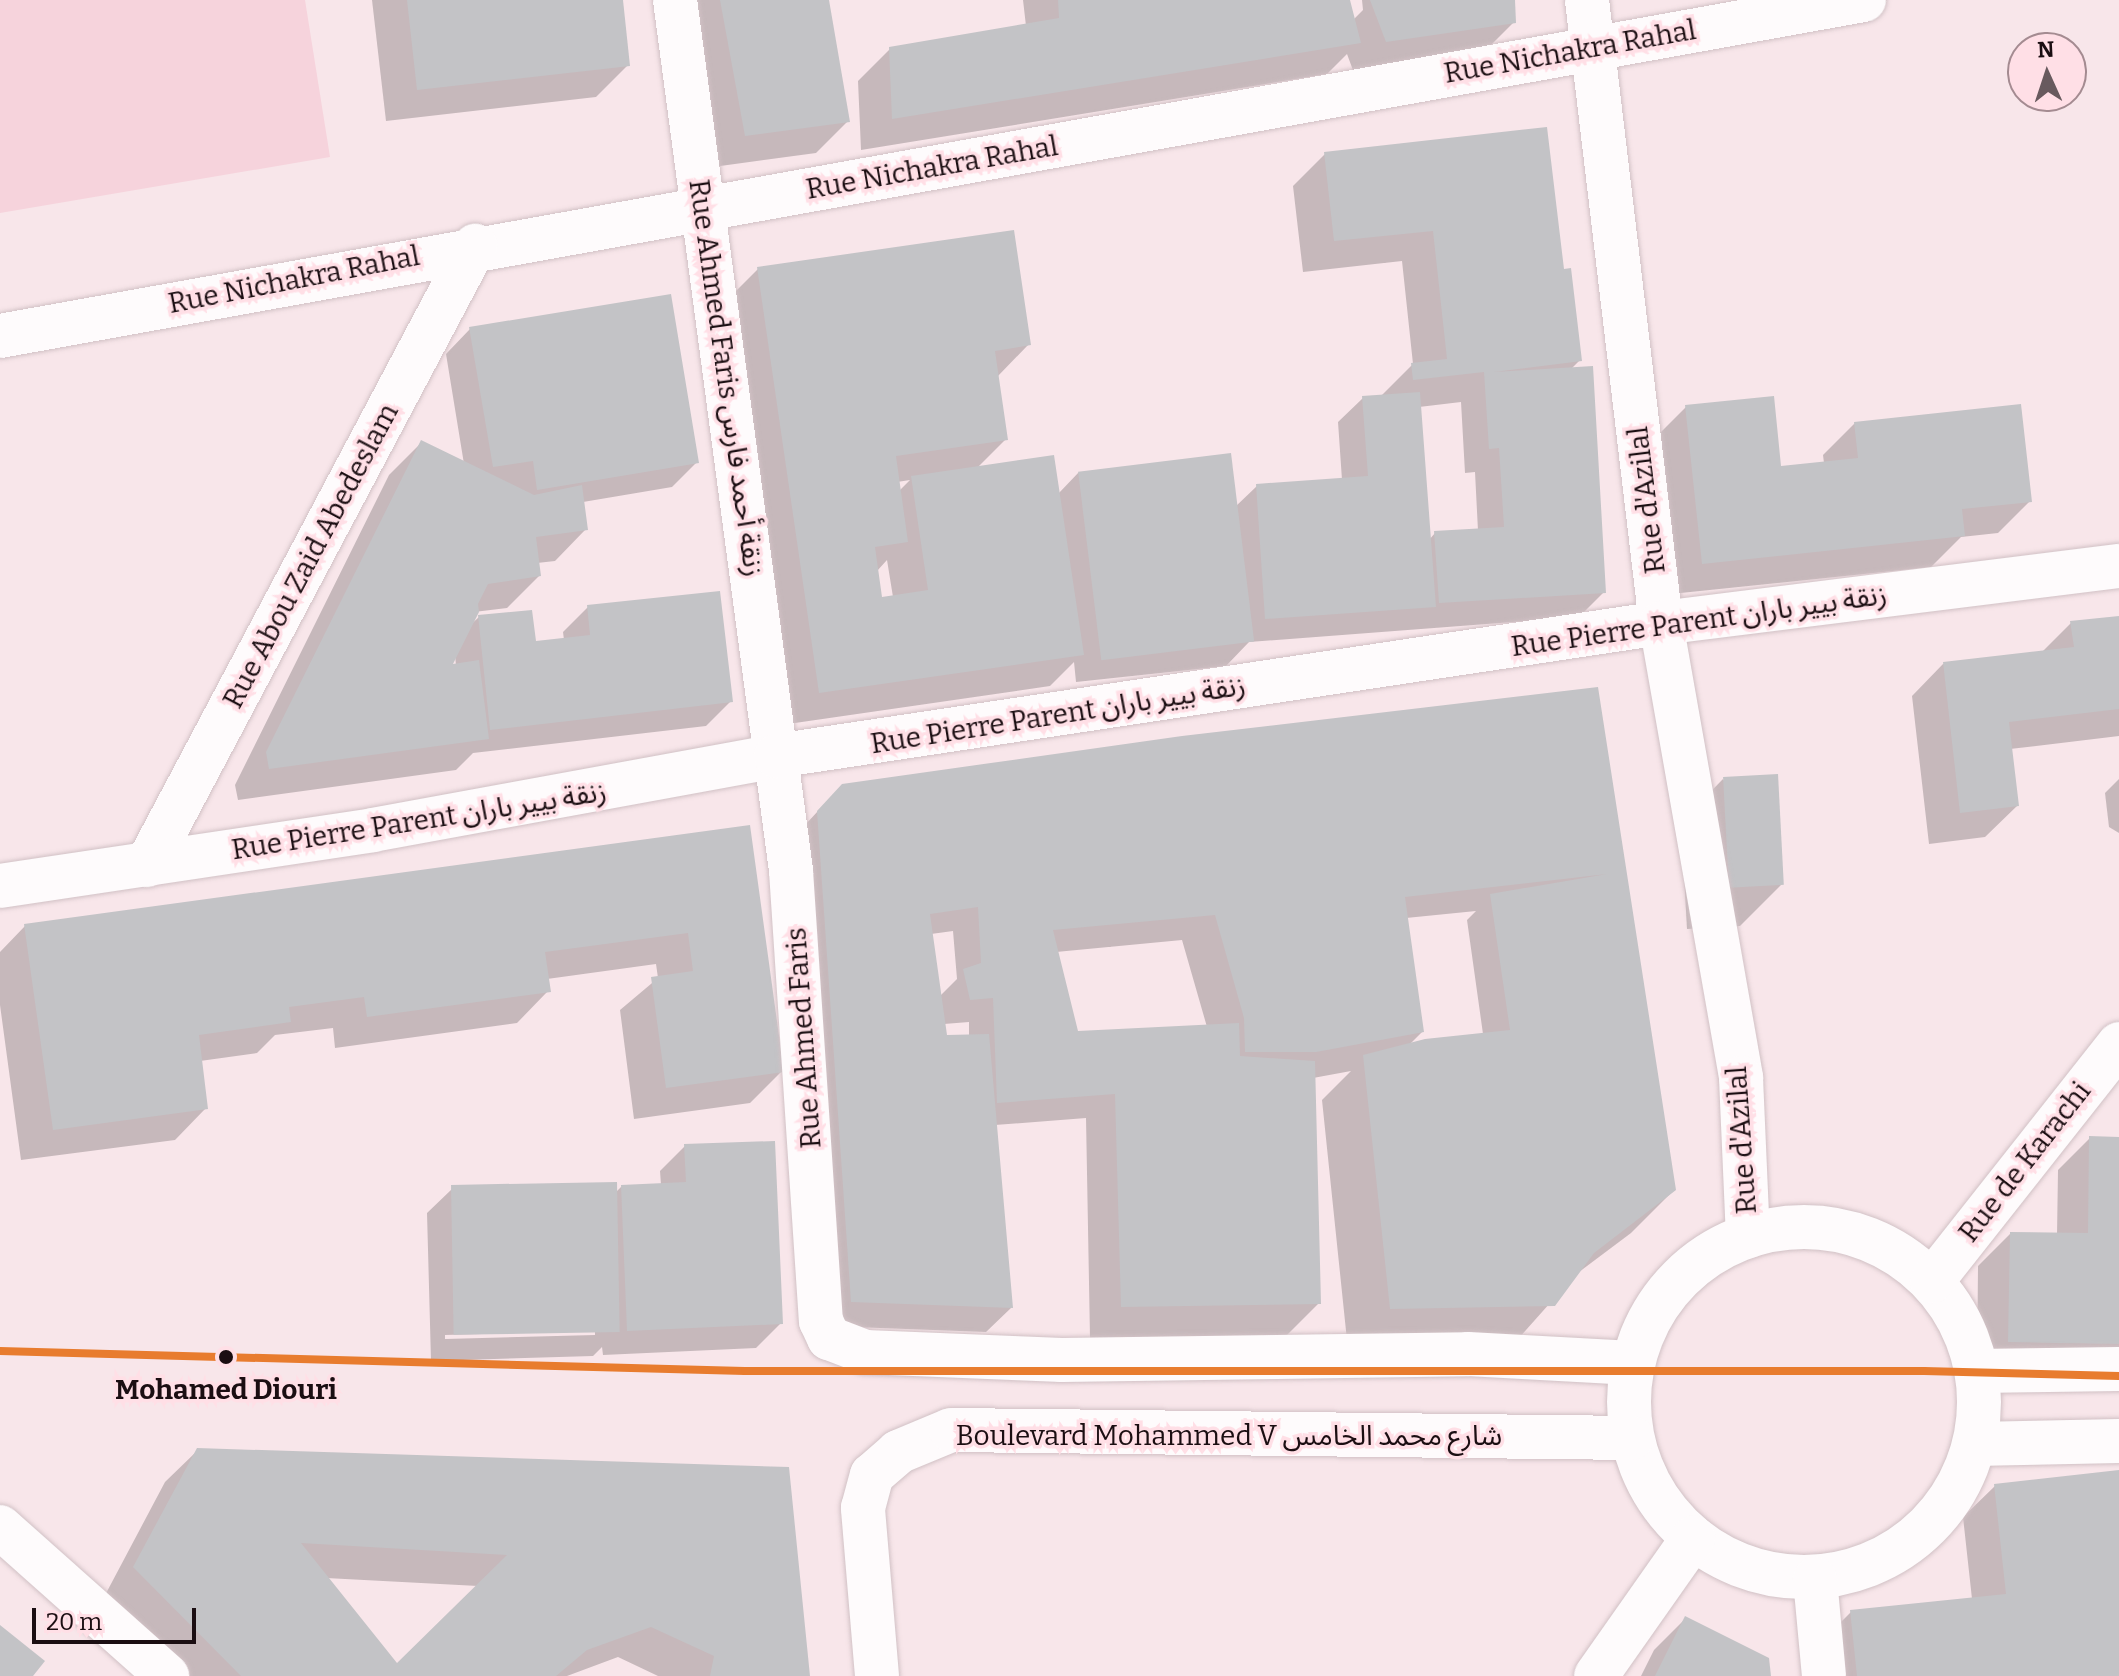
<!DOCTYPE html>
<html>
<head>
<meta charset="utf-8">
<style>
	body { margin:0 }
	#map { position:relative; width:2119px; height:1676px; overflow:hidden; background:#f8e6ea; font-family:Bitter,"Noto Sans Arabic",serif }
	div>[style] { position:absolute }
	.green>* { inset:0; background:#f6d3dc }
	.shadow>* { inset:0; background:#0003 }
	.building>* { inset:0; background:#c3c3c6; transform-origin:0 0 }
	.roads { filter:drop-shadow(0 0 2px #d1c1c5) drop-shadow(0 0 2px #d1c1c5) }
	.minor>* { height:44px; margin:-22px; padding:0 22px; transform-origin:22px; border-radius:22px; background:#fefbfc }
	.minor>.ring { margin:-22px; padding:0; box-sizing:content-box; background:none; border:44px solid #fefbfc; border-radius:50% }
	.tram-1>* { height:8px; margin:-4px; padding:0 4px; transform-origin:4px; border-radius:4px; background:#e87c2e }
	.dots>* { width:22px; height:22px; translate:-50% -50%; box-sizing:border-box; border:4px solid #ffdfe6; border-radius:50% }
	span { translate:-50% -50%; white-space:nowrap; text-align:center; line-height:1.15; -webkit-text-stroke:7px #ffdfe6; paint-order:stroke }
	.street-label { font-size:28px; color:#1b0e12 }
	.stop-label { font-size:28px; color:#1b0e12; font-weight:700 }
	.north { position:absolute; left:2007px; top:32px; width:80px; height:80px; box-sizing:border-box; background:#ffdfe6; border:2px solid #a48b91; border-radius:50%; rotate:357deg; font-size:22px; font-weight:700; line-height:32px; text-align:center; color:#1b0e12 }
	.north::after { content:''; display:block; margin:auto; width:28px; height:36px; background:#685a5e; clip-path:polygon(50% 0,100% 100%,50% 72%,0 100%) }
	.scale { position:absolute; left:32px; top:1608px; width:164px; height:36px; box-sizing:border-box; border:4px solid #1b0e12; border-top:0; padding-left:10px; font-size:24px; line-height:28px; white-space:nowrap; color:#1b0e12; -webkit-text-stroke:6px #ffdfe6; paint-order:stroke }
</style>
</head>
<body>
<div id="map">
	<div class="green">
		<i style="clip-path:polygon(0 0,305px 0,330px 157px,0 213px)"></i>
	</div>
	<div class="shadow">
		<i style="clip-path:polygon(372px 0,621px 0,628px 65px,596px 97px,386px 121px)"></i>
		<i style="clip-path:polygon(683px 0,827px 0,848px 121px,816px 153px,713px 167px)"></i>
		<i style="clip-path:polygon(1023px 0,1348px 0,1353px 20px,1363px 10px,1362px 0,1513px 0,1514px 22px,1482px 54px,1354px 73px,1347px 54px,1327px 74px,861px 150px,858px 81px,890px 49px,1026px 26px)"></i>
		<i style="clip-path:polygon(evenodd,1325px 154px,1562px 271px,1580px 360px,1571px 369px,1604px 592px,1579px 617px,1249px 642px,1226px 666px,1076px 682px,1074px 662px,1050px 686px,788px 724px,726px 301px,758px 269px,1029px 344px,997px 377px,1006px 439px,976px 469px,1058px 494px,1079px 472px,1235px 507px,1257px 486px,1342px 480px,1338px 422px,1363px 398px,1381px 396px,1413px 364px,1402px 261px,1303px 272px,1293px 186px,1325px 154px,1461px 402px,1465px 473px,1475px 472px,1478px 531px,1435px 533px,1429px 540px,1419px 407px,1461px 402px,1325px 154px,910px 480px,899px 491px,897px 482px,910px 480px,1325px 154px,887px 560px,893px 597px,881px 599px,877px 571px,887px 560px)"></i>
		<i style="clip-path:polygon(evenodd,470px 329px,697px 462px,672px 487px,583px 502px,586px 529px,555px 561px,537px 563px,539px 576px,507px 608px,474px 612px,466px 629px,479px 617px,534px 643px,564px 640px,563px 632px,588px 607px,730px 702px,706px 726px,473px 753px,456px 770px,238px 800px,235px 785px,389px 475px,421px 443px,464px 464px,446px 354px,470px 329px,455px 654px,456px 666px,450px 667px,455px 654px)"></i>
		<i style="clip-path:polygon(1686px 407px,1780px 468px,1824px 463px,1823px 455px,1855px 423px,2030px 501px,1998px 533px,1961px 537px,1931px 567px,1671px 594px,1654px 439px)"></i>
		<i style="clip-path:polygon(2119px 618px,2119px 736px,2010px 749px,2017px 806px,1985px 837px,1929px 844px,1912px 696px,1943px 664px,2041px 653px,2071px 623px)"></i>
		<i style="clip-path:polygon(evenodd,1596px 689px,1674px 1190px,1631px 1233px,1575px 1275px,1510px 1348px,1348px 1350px,1322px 1100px,1351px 1071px,1313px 1078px,1319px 1303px,1287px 1335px,1090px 1338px,1086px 1118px,995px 1125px,1011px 1308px,986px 1332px,827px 1326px,793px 838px,818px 811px,1596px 689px,1476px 911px,1467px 920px,1483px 1034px,1408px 1046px,1422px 1032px,1406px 918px,1476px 911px,1596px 689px,953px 931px,957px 979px,940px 996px,931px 934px,953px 931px,1596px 689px,1182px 940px,1207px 1027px,1077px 1033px,1056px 952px,1182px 940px,1596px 689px,969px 1022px,969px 1036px,945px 1037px,944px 1024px,969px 1022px)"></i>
		<i style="clip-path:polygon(1723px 779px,1782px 884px,1740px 926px,1687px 929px,1681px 822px)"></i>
		<i style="clip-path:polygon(2119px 779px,2119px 833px,2109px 827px,2105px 793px)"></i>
		<i style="clip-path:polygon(749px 827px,782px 1071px,750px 1103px,634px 1119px,620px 1010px,658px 978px,656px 964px,547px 979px,548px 991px,517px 1023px,335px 1048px,333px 1028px,275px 1035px,257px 1053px,200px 1061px,206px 1108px,175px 1140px,21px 1160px,0 1005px,0 952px,25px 926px)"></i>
		<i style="clip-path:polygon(2090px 1138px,2119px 1139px,2119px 1376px,1977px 1373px,1978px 1266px,2010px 1234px,2057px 1235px,2058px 1170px)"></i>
		<i style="clip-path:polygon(evenodd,685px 1146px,781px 1323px,756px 1348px,603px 1355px,602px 1347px,593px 1356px,431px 1361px,427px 1213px,452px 1189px,615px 1193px,621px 1187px,661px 1185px,660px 1171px,685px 1146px,595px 1331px,595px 1335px,445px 1339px,445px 1335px,595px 1331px)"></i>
		<i style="clip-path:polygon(evenodd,198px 1450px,787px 1469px,808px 1676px,658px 1676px,618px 1657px,567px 1676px,178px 1676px,103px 1599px,165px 1482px,198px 1450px,326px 1578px,478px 1586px,397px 1665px,326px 1578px)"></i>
		<i style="clip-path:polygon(2119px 1472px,2119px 1676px,1823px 1676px,1819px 1644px,1851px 1612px,1972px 1599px,1963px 1517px,1995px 1486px)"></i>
		<i style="clip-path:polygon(1686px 1618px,1769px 1676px,1641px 1676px,1654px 1650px)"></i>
	</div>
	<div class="building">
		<i style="clip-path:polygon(407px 0,623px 0,630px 66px,417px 90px)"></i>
		<i style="clip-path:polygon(720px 0,829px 0,850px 122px,745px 136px)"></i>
		<i style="clip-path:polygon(1058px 0,1350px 0,1361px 43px,892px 119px,889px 47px,1059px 18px)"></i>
		<i style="clip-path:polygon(1370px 0,1515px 0,1516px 23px,1386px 42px)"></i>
		<i style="clip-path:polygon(1547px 127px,1564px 269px,1571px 268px,1582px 361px,1494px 372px,1593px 366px,1606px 593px,1439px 603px,1434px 531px,1504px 527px,1499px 448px,1489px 449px,1484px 372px,1413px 380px,1411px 363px,1447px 359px,1433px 231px,1334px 241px,1324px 152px)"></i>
		<i style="clip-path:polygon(1014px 230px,1031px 345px,995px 351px,1008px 440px,896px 456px,908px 542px,875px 547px,882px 597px,928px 590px,911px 476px,1054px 455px,1084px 655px,819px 693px,757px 267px)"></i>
		<i style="clip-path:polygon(671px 294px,699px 463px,537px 490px,533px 461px,493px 467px,469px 327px)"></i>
		<i style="clip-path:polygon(1420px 392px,1436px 607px,1265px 619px,1256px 484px,1368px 476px,1362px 396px)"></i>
		<i style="clip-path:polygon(1774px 396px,1781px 466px,1858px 458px,1854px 422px,2021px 404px,2032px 502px,1962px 509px,1965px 536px,1702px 564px,1685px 405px)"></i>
		<i style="clip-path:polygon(421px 440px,534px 495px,582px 485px,588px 530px,536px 537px,541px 576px,488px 584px,478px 604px,479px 612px,453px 664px,479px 660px,489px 739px,269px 769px,266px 752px)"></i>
		<i style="left:1231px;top:453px;width:190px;height:154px;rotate:83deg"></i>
		<i style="clip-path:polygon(720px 591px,733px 702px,490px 730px,478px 615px,532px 610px,536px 641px,590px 635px,587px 605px)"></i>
		<i style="clip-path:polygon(2119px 616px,2119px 709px,2009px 722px,2019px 806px,1960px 813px,1943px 662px,2074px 647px,2070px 621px)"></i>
		<i style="clip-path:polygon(1598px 687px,1676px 1190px,1594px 1253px,1555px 1306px,1390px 1309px,1363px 1055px,1425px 1039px,1510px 1030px,1490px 894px,1607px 874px,1405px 897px,1424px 1032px,1316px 1052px,1245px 1052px,1244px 1018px,1215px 915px,1053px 930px,1078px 1031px,1239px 1023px,1240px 1056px,1315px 1061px,1321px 1304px,1121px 1307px,1115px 1094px,997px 1103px,993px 998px,970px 1000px,963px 969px,981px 963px,978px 907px,930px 914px,947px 1035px,989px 1034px,1013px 1308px,851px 1302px,817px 811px,842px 784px,1182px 736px)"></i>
		<i style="left:1778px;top:774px;width:111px;height:55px;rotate:87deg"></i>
		<i style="clip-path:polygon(750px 825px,784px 1072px,666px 1088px,651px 977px,693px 971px,688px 933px,545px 952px,551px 992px,367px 1017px,364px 997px,289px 1007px,291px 1022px,199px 1035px,208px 1109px,53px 1130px,24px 924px)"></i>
		<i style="clip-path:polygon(2089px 1136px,2119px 1137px,2119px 1344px,2008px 1342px,2010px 1232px,2088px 1233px)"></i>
		<i style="clip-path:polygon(775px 1141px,783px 1324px,627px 1331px,621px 1185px,686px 1182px,684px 1144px)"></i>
		<i style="left:617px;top:1182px;width:150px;height:166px;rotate:89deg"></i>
		<i style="clip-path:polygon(evenodd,197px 1448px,789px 1467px,810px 1676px,710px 1676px,714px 1656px,651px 1627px,587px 1650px,556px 1676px,241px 1676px,133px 1567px,197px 1448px,301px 1543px,507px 1555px,397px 1663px,301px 1543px)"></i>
		<i style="clip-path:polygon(2119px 1470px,2119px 1676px,1857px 1676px,1850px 1610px,2006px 1594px,1994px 1484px)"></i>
		<i style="clip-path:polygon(1685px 1616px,1769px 1658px,1771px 1676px,1655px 1676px)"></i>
		<i style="clip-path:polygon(0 1625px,45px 1661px,33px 1676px,0 1676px)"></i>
	</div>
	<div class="roads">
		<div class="minor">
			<i style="left:675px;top:0;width:879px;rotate:82.41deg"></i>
			<i style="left:791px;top:871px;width:451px;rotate:86.2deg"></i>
			<i style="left:821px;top:1321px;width:19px;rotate:65deg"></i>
			<i style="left:829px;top:1338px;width:39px;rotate:21deg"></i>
			<i style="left:865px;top:1352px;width:197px;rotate:2.3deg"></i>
			<i style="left:1062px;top:1360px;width:406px;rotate:-0.8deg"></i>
			<i style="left:1468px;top:1354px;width:165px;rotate:3.1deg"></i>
			<i style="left:1587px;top:0;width:627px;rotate:83.23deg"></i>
			<i style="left:1661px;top:623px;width:462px;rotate:80deg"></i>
			<i style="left:1741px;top:1078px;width:158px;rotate:87.5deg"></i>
			<i style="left:0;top:336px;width:1894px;rotate:-10.22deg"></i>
			<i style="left:147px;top:865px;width:701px;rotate:-62.08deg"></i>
			<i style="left:0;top:886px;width:377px;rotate:-8.5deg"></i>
			<i style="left:373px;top:830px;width:410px;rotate:-10.4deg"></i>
			<i style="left:776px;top:756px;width:895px;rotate:-8.55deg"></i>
			<i style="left:1661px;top:623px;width:462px;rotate:-7.1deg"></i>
			<i class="ring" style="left:1629px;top:1227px;width:306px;height:306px"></i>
			<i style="left:1932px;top:1281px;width:302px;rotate:-51.7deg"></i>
			<i style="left:1977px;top:1371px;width:142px;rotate:-0.8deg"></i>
			<i style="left:1975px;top:1444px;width:144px;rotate:-1.2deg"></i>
			<i style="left:0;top:1527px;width:224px;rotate:41.7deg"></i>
			<i style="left:1815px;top:1579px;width:97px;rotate:84.7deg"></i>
			<i style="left:877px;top:1676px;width:169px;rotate:-94.8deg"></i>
			<i style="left:863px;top:1508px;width:34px;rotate:-75deg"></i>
			<i style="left:872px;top:1475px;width:35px;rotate:-41deg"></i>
			<i style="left:898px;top:1452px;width:57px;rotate:-22.5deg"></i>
			<i style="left:951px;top:1430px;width:681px;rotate:0.67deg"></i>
			<i style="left:1596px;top:1676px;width:169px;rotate:-54.9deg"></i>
		</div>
	</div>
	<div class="tram-1">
		<i style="left:0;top:1351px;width:745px;rotate:1.54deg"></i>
		<i style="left:745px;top:1371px;width:1179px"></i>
		<i style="left:1924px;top:1371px;width:195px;rotate:1.5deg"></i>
	</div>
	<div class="dots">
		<i style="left:226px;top:1357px;background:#1b0e12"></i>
	</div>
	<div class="street-label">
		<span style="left:1570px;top:52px;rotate:-10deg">Rue Nichakra Rahal</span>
		<span style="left:932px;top:168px;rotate:-10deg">Rue Nichakra Rahal</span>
		<span style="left:294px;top:280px;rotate:-11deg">Rue Nichakra Rahal</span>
		<span style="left:726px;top:378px;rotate:82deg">Rue Ahmed Faris زنقة أحمد فارس</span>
		<span style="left:1647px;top:500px;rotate:-97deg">Rue d'Azilal</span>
		<span style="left:311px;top:556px;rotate:-62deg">Rue Abou Zaid Abedeslam</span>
		<span style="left:1699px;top:621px;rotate:-8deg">Rue Pierre Parent زنقة بيير باران</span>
		<span style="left:1058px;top:715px;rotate:-9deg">Rue Pierre Parent زنقة بيير باران</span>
		<span style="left:419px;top:821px;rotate:-9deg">Rue Pierre Parent زنقة بيير باران</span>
		<span style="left:804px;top:1038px;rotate:-94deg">Rue Ahmed Faris</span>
		<span style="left:1742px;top:1140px;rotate:-94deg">Rue d'Azilal</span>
		<span style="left:2025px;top:1162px;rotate:-52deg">Rue de Karachi</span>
		<span style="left:1229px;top:1436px">Boulevard Mohammed V شارع محمد الخامس</span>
	</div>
	<div class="stop-label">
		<span style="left:226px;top:1390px">Mohamed Diouri</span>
	</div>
	<div class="north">N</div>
	<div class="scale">20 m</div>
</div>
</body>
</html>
